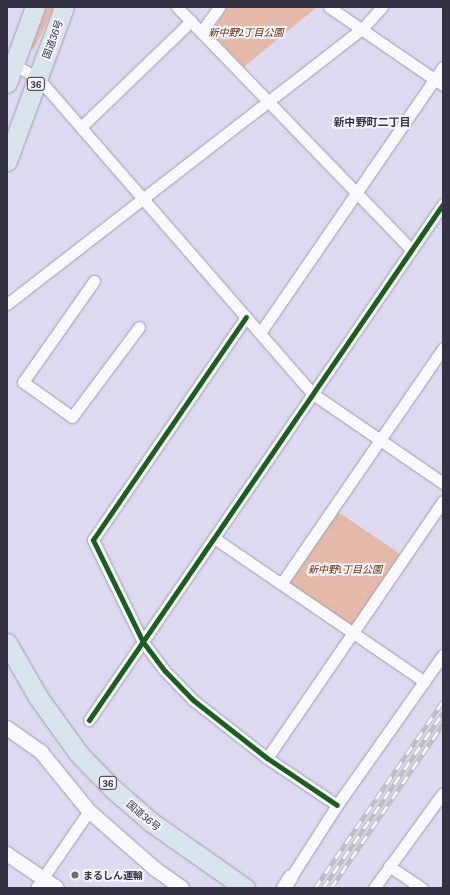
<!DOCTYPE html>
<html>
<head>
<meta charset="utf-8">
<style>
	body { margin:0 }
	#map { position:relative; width:450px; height:895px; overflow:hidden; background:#dedaf2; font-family:Literata,"Noto Sans JP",serif }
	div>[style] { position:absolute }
	.green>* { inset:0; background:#e6baaa; transform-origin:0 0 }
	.roads { filter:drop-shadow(0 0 1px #a09daf) drop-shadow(0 0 1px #a09daf) }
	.minor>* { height:11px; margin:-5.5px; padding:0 5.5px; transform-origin:5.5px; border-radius:5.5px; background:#faf9fd }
	.tertiary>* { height:14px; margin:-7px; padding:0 7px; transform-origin:7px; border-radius:7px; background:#faf9fd }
	.trunk>* { height:19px; margin:-9.5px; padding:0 9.5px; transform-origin:9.5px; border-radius:9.5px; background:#dae4ec }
	.rail>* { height:4.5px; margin-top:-2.25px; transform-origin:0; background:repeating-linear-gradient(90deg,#f7f6ff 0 9px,#bfbdc3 0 18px); box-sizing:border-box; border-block:1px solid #bfbdc3 }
	.cycleway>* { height:5px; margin:-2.5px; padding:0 2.5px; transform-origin:2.5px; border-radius:2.5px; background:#1b5e20 }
	.dots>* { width:11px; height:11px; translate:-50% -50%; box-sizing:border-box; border:2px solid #f7f6ff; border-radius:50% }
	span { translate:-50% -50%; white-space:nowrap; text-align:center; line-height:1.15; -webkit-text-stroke:4px #f7f6ff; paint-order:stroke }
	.shield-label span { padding:1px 3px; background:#f7f6ff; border:1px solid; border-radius:3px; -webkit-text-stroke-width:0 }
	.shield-label { font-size:9px; color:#343143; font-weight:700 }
	.park-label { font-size:10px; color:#632e02; font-style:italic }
	.street-label { font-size:10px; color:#343143 }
	.poi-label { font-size:10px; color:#343143; font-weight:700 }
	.left { translate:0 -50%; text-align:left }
	.neighbourhood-label { font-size:11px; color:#343143; font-weight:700 }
	.frame { position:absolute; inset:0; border:8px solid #343143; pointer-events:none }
</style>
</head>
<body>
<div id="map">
	<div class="green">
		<i style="clip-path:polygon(47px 7px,54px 7px,34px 49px,31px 48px)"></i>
		<i style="clip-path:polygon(228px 7px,317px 7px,244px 67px,215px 36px,213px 29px)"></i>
		<i style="left:338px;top:512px;width:75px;height:86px;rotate:34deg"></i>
	</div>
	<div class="roads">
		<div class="minor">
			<i style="left:177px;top:7px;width:338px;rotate:46deg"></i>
			<i style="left:329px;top:7px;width:138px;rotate:34.4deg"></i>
			<i style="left:201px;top:32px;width:31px;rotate:-54deg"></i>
			<i style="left:14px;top:65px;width:27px;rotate:28deg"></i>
			<i style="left:38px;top:78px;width:419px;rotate:49deg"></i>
			<i style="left:313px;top:394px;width:158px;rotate:34.4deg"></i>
			<i style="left:81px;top:127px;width:153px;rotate:-43.9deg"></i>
			<i style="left:94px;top:281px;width:123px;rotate:125.1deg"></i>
			<i style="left:23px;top:382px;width:60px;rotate:35.5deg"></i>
			<i style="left:72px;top:417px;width:112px;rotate:-53.3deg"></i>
			<i style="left:7px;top:304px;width:449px;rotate:-37.8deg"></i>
			<i style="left:362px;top:29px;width:30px;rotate:-48deg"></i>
			<i style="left:246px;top:317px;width:270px;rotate:124.5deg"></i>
			<i style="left:93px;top:540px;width:114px;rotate:63.9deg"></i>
			<i style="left:143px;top:642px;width:36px;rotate:53deg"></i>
			<i style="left:165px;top:671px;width:40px;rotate:46deg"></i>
			<i style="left:193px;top:700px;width:94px;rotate:38.1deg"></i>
			<i style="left:267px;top:758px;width:84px;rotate:33.9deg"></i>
			<i style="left:260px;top:333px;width:323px;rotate:-55.5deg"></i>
			<i style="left:214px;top:538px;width:255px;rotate:34.3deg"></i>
			<i style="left:281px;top:584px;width:286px;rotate:-55.5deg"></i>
			<i style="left:89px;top:720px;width:626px;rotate:-55.55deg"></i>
			<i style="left:267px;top:758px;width:311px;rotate:-55.6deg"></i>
			<i style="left:389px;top:866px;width:40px;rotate:34deg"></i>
			<i style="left:291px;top:877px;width:85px;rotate:-57.4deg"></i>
			<i style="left:337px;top:805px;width:184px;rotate:-54.8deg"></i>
			<i style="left:36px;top:888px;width:93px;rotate:-55.5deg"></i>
			<i style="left:374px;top:888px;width:117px;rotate:-54deg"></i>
		</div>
		<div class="tertiary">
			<i style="left:7px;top:728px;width:42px;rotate:35.2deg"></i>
			<i style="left:41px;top:752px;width:76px;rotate:50.9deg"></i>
			<i style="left:89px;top:811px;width:88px;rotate:41.3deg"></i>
			<i style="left:155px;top:869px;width:33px;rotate:35deg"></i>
			<i style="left:7px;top:854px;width:60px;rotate:34.2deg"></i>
			<i style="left:284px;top:888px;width:13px;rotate:-58deg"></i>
		</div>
		<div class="trunk">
			<i style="left:7px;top:83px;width:81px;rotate:-69.8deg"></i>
			<i style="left:7px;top:161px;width:164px;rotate:-69.7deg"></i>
			<i style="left:7px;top:643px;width:62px;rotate:60.1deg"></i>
			<i style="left:38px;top:697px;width:70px;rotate:54.3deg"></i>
			<i style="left:79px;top:754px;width:47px;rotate:45.9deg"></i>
			<i style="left:112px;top:788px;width:52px;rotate:41.1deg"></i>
			<i style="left:151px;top:822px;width:115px;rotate:35.1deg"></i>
		</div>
	</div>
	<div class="rail">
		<i style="left:315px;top:888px;width:227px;rotate:-55.6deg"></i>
		<i style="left:323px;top:888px;width:212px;rotate:-55.6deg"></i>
		<i style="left:331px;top:888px;width:199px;rotate:-55.7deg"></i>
	</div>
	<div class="cycleway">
		<i style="left:246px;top:317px;width:270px;rotate:124.5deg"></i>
		<i style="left:93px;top:540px;width:114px;rotate:63.9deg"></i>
		<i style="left:143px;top:642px;width:36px;rotate:53deg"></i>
		<i style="left:165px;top:671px;width:40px;rotate:46deg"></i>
		<i style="left:193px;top:700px;width:94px;rotate:38.1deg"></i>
		<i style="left:267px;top:758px;width:84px;rotate:33.9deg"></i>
		<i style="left:89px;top:720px;width:626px;rotate:-55.55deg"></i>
	</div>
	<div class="dots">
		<i style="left:75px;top:875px;background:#706c80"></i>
	</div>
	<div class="shield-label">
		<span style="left:36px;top:84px">36</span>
		<span style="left:108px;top:783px">36</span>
	</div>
	<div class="park-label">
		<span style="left:246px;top:32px">新中野2丁目公園</span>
		<span style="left:345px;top:569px">新中野1丁目公園</span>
	</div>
	<div class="street-label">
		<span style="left:52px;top:39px;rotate:-70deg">国道36号</span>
		<span style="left:144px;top:815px;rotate:40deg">国道36号</span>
	</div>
	<div class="poi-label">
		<span class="left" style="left:83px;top:875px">まるしん運輸</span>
	</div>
	<div class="neighbourhood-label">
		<span style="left:372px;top:121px">新中野町二丁目</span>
	</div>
	<div class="frame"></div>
</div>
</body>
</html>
